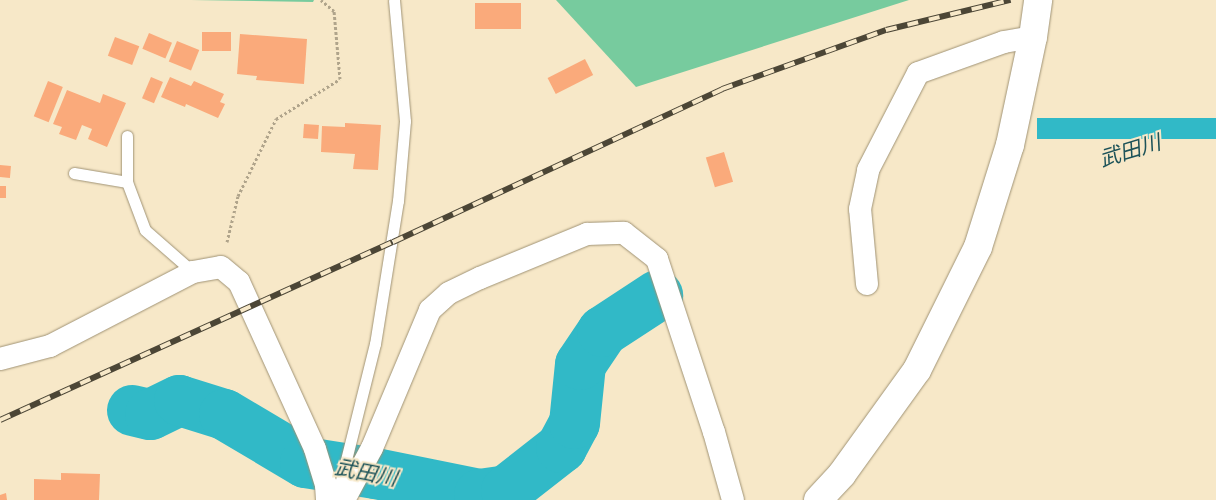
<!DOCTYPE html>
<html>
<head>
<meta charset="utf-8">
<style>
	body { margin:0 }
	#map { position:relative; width:1216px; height:500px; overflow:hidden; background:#f7e8c8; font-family:Jost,"Noto Sans JP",sans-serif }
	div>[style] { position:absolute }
	.green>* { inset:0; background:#77cb9e }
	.water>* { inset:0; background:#31b9c7; transform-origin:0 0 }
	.river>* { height:51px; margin:-25.5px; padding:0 25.5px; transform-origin:25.5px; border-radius:25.5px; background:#31b9c7 }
	.building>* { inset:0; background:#faaa7b; transform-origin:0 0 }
	.path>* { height:3px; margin-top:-1.5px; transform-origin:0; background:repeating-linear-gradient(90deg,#b0a48b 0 2.5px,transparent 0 5px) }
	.roads { filter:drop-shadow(0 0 1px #a09375) drop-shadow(0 0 1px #a09375) }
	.lane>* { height:11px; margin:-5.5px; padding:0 5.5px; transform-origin:5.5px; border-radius:5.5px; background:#fff }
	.street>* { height:22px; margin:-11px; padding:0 11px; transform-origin:11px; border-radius:11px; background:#fff }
	.secondary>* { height:28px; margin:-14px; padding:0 14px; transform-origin:14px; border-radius:14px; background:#fff }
	.rail>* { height:5.5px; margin-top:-2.75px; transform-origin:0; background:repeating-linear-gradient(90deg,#f7e8c8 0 11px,#4c4636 0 22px); box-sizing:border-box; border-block:1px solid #4c4636 }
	span { translate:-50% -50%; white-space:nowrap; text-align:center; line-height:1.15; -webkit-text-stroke:4px #f7e8c8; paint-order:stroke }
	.water-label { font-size:21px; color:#1d5359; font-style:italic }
</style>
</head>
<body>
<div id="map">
	<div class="green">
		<i style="clip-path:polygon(191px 0,314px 0,313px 2px)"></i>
		<i style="clip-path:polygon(556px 0,909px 0,636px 87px)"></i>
	</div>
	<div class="water">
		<i style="left:1216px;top:118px;width:21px;height:179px;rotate:90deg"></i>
	</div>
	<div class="river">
		<i style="left:132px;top:410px;width:18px;rotate:13deg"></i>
		<i style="left:150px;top:414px;width:32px;rotate:-26deg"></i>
		<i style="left:179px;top:400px;width:47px;rotate:17.3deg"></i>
		<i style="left:224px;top:414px;width:94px;rotate:30.7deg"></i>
		<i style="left:305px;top:462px;width:71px;rotate:8.9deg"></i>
		<i style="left:375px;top:473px;width:106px;rotate:11.4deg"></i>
		<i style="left:479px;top:494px;width:27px;rotate:-8deg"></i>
		<i style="left:506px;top:490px;width:70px;rotate:-38deg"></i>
		<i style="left:561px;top:447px;width:27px;rotate:-62deg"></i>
		<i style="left:574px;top:423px;width:59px;rotate:-84.2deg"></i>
		<i style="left:580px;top:364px;width:40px;rotate:-56deg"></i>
		<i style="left:602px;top:331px;width:66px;rotate:-33.2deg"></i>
	</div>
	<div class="building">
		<i style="left:475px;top:3px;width:46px;height:26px"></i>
		<i style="left:231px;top:32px;width:19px;height:29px;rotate:90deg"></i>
		<i style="left:149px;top:33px;width:25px;height:17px;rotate:23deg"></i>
		<i style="clip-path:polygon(240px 34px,307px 39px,304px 84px,256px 80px,257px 76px,237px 74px)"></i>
		<i style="left:115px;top:37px;width:26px;height:20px;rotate:21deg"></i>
		<i style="left:177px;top:41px;width:24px;height:22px;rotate:22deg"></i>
		<i style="left:585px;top:59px;width:18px;height:42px;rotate:63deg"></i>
		<i style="left:151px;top:77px;width:13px;height:23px;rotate:23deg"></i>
		<i style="clip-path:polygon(170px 77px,191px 86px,194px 81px,224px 94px,220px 102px,225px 104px,218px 118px,186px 104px,185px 107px,161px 97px)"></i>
		<i style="left:48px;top:81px;width:16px;height:38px;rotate:22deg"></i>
		<i style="clip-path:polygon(67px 90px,100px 103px,103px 94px,126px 103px,107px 147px,88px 139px,92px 129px,82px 125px,76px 140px,59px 134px,62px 127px,53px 124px)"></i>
		<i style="clip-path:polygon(345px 123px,381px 125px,378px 170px,353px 169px,355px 154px,321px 152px,322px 126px,345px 127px)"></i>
		<i style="left:304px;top:124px;width:15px;height:14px;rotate:4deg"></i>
		<i style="left:724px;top:152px;width:31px;height:19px;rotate:73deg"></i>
		<i style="left:0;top:165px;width:11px;height:12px;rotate:5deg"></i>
		<i style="left:0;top:186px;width:6px;height:12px"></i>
		<i style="clip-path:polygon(61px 473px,100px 474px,99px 500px,34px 500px,34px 479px,61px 480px)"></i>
		<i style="clip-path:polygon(6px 493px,7px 500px,0 500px,0 495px)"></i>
	</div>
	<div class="path">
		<i style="left:227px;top:242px;width:47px;rotate:-76.6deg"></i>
		<i style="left:238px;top:196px;width:86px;rotate:-63.7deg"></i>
		<i style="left:276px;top:119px;width:75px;rotate:-32deg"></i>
		<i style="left:340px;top:79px;width:68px;rotate:-95deg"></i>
		<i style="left:334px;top:11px;width:17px;rotate:-140deg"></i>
	</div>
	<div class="roads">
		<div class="lane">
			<i style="left:127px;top:136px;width:46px;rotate:90deg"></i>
			<i style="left:127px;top:182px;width:51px;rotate:69.4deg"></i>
			<i style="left:145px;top:230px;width:64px;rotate:41.2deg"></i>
			<i style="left:74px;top:173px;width:54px;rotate:9.6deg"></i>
			<i style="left:337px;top:496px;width:157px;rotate:-76deg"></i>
			<i style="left:375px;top:344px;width:145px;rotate:-80.9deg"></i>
			<i style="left:398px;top:201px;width:80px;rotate:-85deg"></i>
			<i style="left:405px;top:121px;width:121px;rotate:-95.2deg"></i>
		</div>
		<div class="street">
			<i style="left:867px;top:284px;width:75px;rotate:-95.3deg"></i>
			<i style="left:860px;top:209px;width:40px;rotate:-78deg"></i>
			<i style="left:868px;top:170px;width:109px;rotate:-62.7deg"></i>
			<i style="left:918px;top:73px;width:91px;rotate:-19.8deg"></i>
			<i style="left:1004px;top:42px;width:29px;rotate:-10deg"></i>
			<i style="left:0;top:359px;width:52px;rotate:-14.6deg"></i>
			<i style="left:50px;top:346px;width:161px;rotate:-27.4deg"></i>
			<i style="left:193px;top:272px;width:28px;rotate:-10deg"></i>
			<i style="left:221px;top:267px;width:23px;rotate:40deg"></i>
			<i style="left:239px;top:282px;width:183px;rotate:65.5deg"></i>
			<i style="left:315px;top:449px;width:38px;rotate:73deg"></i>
			<i style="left:326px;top:485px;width:15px;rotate:86deg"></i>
			<i style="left:344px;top:500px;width:59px;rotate:-61.7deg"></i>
			<i style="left:372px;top:448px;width:150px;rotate:-67.2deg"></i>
			<i style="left:430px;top:310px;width:25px;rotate:-42deg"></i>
			<i style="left:449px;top:293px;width:34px;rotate:-26deg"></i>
			<i style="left:480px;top:278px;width:116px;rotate:-22.4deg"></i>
			<i style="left:587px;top:234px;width:37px;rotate:-2deg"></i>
			<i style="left:624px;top:233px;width:42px;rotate:38.2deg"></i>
			<i style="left:657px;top:259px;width:182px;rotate:71.8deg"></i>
			<i style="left:714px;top:432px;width:71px;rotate:74.4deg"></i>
		</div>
		<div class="secondary">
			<i style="left:818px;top:500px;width:35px;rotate:-47deg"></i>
			<i style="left:842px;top:474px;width:128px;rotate:-54.2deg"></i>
			<i style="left:917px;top:370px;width:137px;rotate:-63.6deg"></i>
			<i style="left:978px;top:247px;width:107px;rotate:-72.6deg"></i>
			<i style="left:1010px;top:145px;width:110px;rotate:-78deg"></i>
			<i style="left:1033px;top:37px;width:37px;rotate:-82deg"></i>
		</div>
	</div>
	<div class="rail">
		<i style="left:0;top:420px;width:431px;rotate:-24.4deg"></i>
		<i style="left:393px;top:242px;width:363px;rotate:-24.9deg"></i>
		<i style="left:722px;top:89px;width:174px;rotate:-19.8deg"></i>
		<i style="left:886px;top:30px;width:128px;rotate:-13.6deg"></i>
	</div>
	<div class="water-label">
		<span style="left:1130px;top:151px;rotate:-17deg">武田川</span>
		<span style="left:366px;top:473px;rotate:11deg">武田川</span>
	</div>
</div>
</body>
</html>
